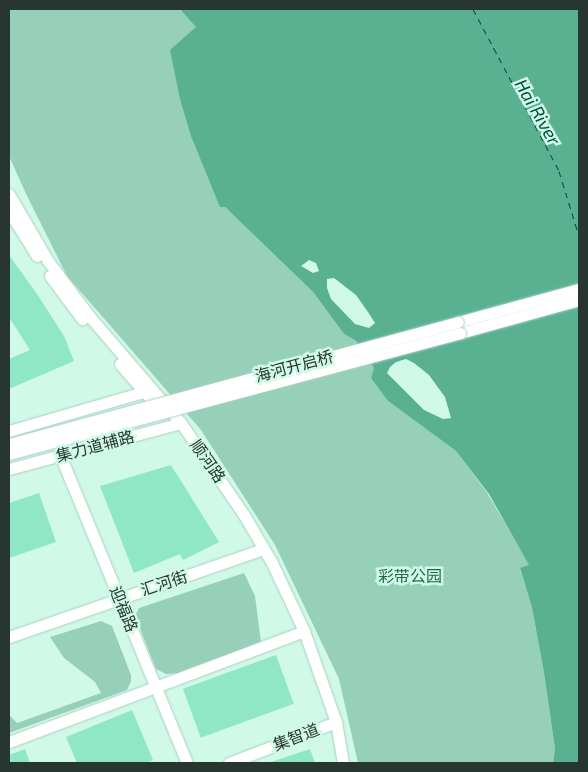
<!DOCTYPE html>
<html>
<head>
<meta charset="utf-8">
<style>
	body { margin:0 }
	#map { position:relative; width:588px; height:772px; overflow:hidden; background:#d1f9e8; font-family:"Exo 2","Noto Sans SC",sans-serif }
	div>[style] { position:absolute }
	.green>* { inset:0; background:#97d0b9 }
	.water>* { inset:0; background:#59b191 }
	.ferry>* { height:1px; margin-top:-0.5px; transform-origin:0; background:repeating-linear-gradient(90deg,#014f3b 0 6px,transparent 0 11px) }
	.building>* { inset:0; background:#8fe7c6; transform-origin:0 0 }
	.roads { filter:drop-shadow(0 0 1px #a9d1c0) drop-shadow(0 0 1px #a9d1c0) }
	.secondary>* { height:11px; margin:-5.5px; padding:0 5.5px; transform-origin:5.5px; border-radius:5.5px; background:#fff }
	.bridges { filter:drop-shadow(0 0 1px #a9d1c0) drop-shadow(0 0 1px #a9d1c0) }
	.secondary-bridge>* { height:11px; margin:-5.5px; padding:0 5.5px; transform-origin:5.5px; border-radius:5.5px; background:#fff }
	span { translate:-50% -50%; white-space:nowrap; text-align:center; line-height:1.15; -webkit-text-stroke:5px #d1f9e8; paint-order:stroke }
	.street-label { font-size:16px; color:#273630 }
	.park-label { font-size:16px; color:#22654f }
	.water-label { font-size:18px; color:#014f3b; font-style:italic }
	.frame { position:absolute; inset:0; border:10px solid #273630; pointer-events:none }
</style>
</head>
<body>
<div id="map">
	<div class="green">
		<i style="clip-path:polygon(9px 9px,205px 9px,225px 207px,313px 292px,344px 334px,356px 341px,374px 368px,388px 401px,456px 451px,486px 491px,530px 565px,520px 569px,532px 608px,544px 673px,555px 749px,553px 763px,358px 763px,339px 679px,275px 545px,201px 430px,67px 276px,27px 196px,9px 156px)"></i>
		<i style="clip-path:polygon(244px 573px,255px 596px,261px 642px,178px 673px,166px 674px,156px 669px,135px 616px,139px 608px)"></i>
		<i style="clip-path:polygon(101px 621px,112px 626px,131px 675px,131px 681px,127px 690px,9px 733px,9px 715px,17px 723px,101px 693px,95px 682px,64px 658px,50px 637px)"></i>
	</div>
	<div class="water">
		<i style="clip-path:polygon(evenodd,180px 9px,579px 9px,579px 763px,553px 763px,555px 749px,544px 673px,532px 608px,520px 568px,529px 565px,489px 494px,456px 451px,388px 401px,371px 378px,374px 368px,356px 341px,344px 334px,313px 292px,225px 207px,220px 207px,191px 136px,180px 99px,170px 50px,196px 27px,180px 9px,309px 260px,316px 263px,319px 271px,313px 273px,301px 266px,309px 260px,180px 9px,334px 278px,356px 295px,368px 312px,375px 323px,369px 328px,355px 324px,331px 299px,327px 288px,327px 279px,334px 278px,180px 9px,406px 359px,414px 363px,429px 375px,445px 397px,451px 418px,443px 419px,424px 410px,387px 373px,390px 367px,396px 362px,406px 359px)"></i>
	</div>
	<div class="ferry">
		<i style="left:473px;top:9px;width:183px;rotate:62deg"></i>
		<i style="left:559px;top:171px;width:68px;rotate:72.9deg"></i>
	</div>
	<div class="building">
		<i style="clip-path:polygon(9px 255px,37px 294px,64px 336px,74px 361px,9px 389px,9px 359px,30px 350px,9px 317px)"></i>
		<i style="clip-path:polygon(171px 465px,219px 542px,183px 560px,180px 554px,134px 573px,100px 486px)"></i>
		<i style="clip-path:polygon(39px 493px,56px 542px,9px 558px,9px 503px)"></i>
		<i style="left:276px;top:655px;width:52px;height:99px;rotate:70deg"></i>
		<i style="clip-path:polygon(132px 710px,153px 760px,146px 763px,77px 763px,66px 737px)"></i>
		<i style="clip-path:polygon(25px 749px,30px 763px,9px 763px,9px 755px)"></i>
		<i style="clip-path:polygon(310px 749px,315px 763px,271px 763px,271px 762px)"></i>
	</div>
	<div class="roads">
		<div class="secondary">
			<i style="left:9px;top:194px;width:78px;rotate:59.8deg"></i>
			<i style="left:48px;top:261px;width:70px;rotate:53.1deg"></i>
			<i style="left:90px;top:317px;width:140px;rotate:49.4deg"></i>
			<i style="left:181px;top:423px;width:112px;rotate:55.6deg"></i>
			<i style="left:244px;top:515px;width:56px;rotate:59.7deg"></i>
			<i style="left:272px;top:563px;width:75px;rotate:64.8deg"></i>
			<i style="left:304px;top:631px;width:96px;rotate:70.6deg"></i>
			<i style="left:336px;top:722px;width:42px;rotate:80.3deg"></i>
			<i style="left:9px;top:211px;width:53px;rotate:58.1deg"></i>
			<i style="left:50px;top:276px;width:54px;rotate:53.3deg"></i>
			<i style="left:458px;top:322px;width:125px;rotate:-15.3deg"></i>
			<i style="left:460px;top:333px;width:123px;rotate:-15.5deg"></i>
			<i style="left:120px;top:364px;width:44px;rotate:48.7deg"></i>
			<i style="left:9px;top:431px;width:147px;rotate:-16.2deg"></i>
			<i style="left:60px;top:455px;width:333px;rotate:67.6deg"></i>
			<i style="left:9px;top:469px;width:178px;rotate:-15deg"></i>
			<i style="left:9px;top:637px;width:269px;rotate:-19.1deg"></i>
			<i style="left:9px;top:742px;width:315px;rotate:-20.6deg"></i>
			<i style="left:229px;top:763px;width:115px;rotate:-21deg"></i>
		</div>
	</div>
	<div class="bridges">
		<div class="secondary-bridge">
			<i style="left:9px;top:444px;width:465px;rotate:-15.2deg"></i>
			<i style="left:9px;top:454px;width:467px;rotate:-15deg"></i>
		</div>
	</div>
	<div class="street-label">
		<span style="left:294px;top:366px;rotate:-15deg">海河开启桥</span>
		<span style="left:95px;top:446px;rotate:-15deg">集力道辅路</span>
		<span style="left:208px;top:461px;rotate:55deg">顺河路</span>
		<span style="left:164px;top:583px;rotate:-18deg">汇河街</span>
		<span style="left:124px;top:609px;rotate:68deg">迎福路</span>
		<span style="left:296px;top:737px;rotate:-21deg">集智道</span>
	</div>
	<div class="park-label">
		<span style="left:410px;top:576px">彩带公园</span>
	</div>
	<div class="water-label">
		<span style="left:538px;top:112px;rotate:60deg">Hai River</span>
	</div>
	<div class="frame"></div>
</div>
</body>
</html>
